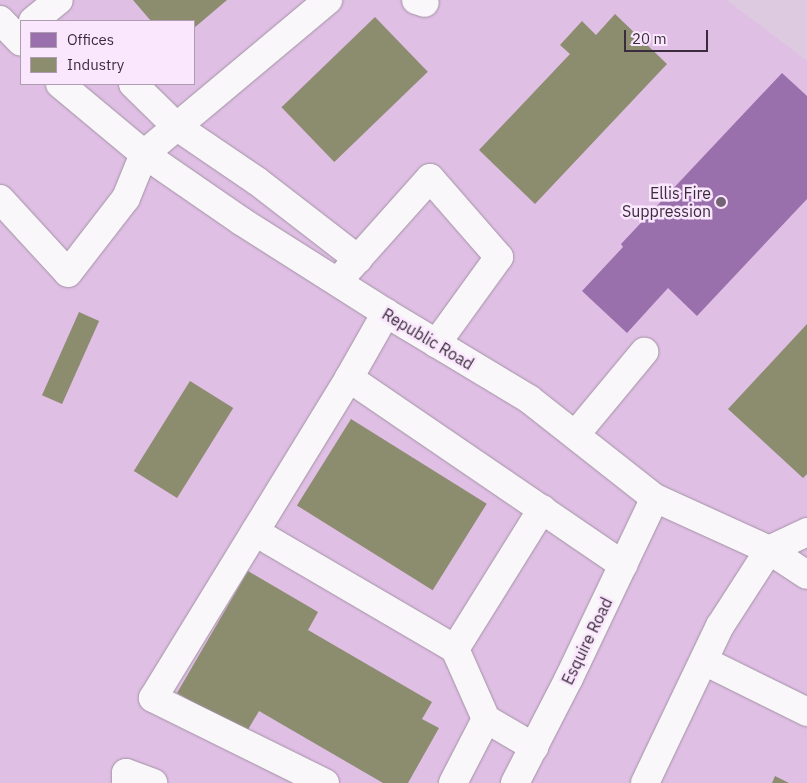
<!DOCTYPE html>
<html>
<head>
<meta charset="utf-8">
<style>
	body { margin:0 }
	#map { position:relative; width:807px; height:783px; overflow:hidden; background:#ddc9e0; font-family:"IBM Plex Sans",sans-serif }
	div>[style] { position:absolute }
	.built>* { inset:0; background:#dfbfe4 }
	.offices>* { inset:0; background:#9970ab }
	.industry>* { inset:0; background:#8c8c6e; transform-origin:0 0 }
	.roads { filter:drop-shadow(0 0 1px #a293a4) drop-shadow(0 0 1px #a293a4) }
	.minor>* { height:28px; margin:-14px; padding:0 14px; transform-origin:14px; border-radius:14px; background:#faf7fa }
	.dots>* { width:14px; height:14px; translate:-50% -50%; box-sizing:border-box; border:2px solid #fae7fd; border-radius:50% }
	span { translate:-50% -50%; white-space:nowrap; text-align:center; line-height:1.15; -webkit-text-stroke:5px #fae7fd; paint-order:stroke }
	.poi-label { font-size:16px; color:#3b2c3d }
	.right { translate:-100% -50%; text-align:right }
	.street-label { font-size:16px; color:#3b2c3d }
	.legend { position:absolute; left:20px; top:20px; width:175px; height:65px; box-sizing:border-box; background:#fae7fd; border:1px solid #ae9cb0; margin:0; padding:6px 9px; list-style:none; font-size:15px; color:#3b2c3d }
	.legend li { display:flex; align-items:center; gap:10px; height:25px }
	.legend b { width:25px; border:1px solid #ae9cb0 }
	.scale { position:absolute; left:624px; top:30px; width:84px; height:22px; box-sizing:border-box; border:2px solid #3b2c3d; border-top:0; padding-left:6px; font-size:15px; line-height:18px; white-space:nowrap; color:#3b2c3d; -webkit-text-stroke:4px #fae7fd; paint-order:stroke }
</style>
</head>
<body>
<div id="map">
	<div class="built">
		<i style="clip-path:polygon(evenodd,0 0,726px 0,807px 61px,807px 783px,0 783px,0 0,21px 21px,194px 21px,194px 84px,21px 84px,21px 21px)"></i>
	</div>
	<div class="offices">
		<i style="clip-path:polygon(782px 73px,807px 96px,807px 199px,697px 316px,668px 288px,627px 333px,582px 291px,623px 247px,621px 244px)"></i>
	</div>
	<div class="industry">
		<i style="clip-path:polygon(133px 0,227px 0,194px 28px,194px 21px,151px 21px)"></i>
		<i style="clip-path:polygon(615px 14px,667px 64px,535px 204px,479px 150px,570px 54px,560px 45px,582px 21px,596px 35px)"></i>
		<i style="left:375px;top:17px;width:76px;height:130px;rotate:46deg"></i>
		<i style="left:79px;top:312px;width:22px;height:91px;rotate:24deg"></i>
		<i style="clip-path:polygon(807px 324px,807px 474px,803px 478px,728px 409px)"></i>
		<i style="left:190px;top:381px;width:51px;height:106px;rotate:32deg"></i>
		<i style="left:351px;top:419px;width:160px;height:102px;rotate:32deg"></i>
		<i style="clip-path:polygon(248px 571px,318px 612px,308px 630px,432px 702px,422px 719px,439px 728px,408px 783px,383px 783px,259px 711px,246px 733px,177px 693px)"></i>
		<i style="clip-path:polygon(775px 776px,789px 783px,772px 783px)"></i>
	</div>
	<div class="roads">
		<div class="minor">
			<i style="left:416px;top:0;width:9px;rotate:18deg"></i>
			<i style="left:0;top:20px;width:30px;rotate:46deg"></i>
			<i style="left:33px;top:21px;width:33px;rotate:-39deg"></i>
			<i style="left:60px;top:84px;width:109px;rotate:39.8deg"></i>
			<i style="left:144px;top:154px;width:118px;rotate:34.6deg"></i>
			<i style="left:241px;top:221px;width:172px;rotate:32.4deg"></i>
			<i style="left:386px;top:313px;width:167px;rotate:31deg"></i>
			<i style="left:529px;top:399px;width:160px;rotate:38.2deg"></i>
			<i style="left:655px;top:498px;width:125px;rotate:24.5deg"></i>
			<i style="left:769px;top:550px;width:45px;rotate:33.3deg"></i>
			<i style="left:133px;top:84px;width:60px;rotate:44.3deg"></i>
			<i style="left:176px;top:126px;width:98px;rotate:34.2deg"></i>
			<i style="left:257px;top:181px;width:128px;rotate:37.7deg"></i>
			<i style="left:0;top:199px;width:100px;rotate:47.4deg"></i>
			<i style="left:68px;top:273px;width:95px;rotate:-52.3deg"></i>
			<i style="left:126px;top:198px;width:48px;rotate:-67.8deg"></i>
			<i style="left:144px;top:154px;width:240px;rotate:-39.9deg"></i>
			<i style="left:338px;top:281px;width:138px;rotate:-48.2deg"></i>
			<i style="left:430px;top:178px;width:105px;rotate:48.9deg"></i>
			<i style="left:499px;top:257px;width:107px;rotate:125.9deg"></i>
			<i style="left:349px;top:378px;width:75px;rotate:-60.4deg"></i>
			<i style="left:576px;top:434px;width:107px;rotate:-50.3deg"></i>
			<i style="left:255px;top:532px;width:232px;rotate:30.3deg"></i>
			<i style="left:455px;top:649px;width:77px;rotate:66.1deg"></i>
			<i style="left:486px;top:719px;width:56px;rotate:30.3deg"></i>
			<i style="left:455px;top:649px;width:165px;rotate:-58.1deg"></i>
			<i style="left:704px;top:661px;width:115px;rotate:26.3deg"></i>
			<i style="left:126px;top:783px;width:10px;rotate:-90deg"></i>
			<i style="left:126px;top:773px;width:29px;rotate:20deg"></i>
			<i style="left:325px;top:783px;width:192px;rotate:-153.7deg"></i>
			<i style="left:153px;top:698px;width:375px;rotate:-58.5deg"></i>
			<i style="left:349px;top:378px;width:332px;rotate:34.3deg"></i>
			<i style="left:453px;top:783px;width:72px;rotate:-62.7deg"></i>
			<i style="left:515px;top:783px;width:118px;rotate:-62.8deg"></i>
			<i style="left:569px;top:678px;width:199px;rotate:-64.5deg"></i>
			<i style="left:645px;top:783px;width:174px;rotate:-64.5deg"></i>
			<i style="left:720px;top:626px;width:90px;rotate:-57.2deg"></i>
			<i style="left:769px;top:550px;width:42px;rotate:-25.3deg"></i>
		</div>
	</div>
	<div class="dots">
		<i style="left:721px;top:202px;background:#746376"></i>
	</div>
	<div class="poi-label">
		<span class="right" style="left:711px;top:202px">Ellis Fire<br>Suppression</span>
	</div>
	<div class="street-label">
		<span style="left:428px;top:339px;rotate:31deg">Republic Road</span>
		<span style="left:587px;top:641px;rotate:-64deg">Esquire Road</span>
	</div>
	<ul class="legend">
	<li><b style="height:14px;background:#9970ab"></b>Offices</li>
	<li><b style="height:14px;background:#8c8c6e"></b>Industry</li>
	</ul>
	<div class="scale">20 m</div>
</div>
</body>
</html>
